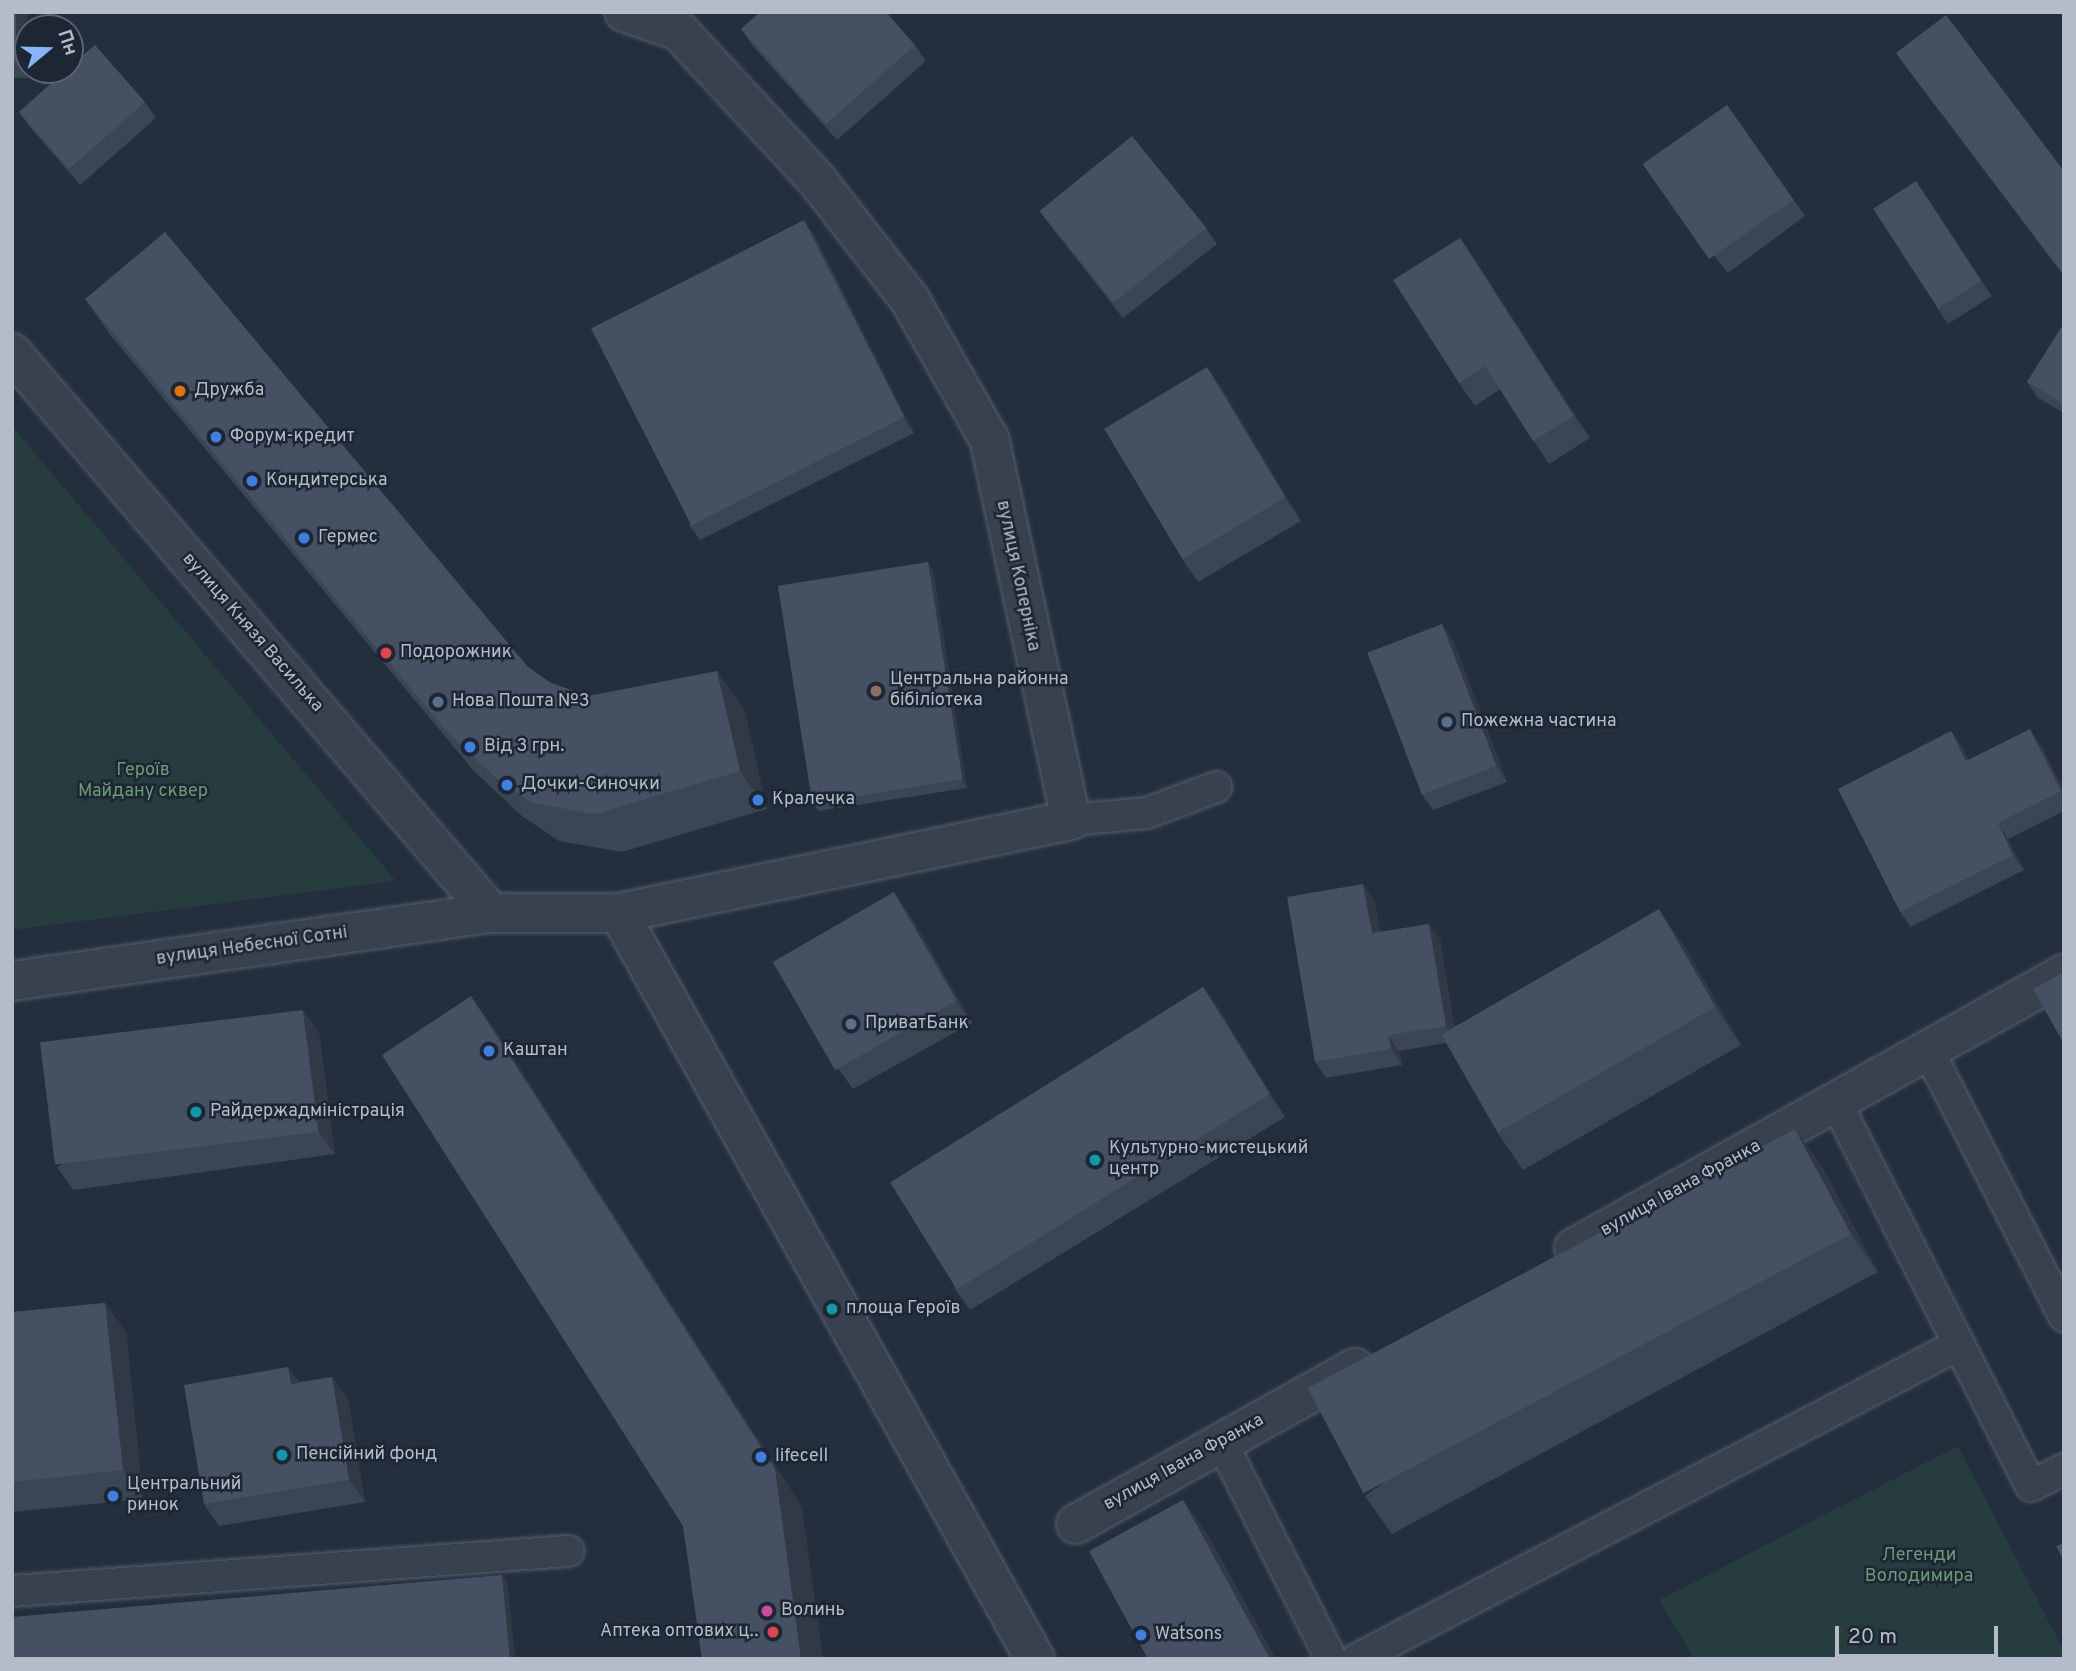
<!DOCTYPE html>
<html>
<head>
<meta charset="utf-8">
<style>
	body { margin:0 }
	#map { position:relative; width:2076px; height:1671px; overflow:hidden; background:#242f3e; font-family:Overpass,sans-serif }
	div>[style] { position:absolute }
	.green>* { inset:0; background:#263c3f }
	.roads { filter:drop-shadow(0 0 2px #565f6c) drop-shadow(0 0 2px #565f6c) }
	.lane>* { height:30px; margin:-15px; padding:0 15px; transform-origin:15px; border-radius:15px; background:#38414e }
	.street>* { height:38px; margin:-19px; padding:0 19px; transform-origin:19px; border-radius:19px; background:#38414e }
	.wall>* { inset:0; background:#3b4654; transform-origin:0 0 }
	.shaded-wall>* { inset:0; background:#303945 }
	.building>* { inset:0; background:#455162; transform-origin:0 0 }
	.dots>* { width:19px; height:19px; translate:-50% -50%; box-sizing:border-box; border:4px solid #1d2633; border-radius:50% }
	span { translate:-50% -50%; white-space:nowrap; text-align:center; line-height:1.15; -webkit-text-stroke:5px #1d2633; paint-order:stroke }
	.poi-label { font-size:18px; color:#b4bcc9 }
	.left { translate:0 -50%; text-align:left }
	.right { translate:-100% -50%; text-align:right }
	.street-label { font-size:18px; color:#b4bcc9 }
	.park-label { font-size:18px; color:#6b9a76 }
	.frame { position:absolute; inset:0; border:14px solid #b4bcc9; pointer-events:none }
	.north { position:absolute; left:14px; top:14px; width:70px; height:70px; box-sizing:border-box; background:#1d2633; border:2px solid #59626f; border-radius:50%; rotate:71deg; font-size:19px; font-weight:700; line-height:28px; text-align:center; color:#b4bcc9 }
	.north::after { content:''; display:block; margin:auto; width:24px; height:32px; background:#8ab4f8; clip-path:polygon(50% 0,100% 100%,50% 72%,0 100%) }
	.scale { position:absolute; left:1835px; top:1626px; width:163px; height:32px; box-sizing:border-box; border:4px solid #b4bcc9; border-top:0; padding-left:9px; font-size:21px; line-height:24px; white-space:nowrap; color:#b4bcc9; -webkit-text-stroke:5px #1d2633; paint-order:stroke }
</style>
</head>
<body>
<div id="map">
	<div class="green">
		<i style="clip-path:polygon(12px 426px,396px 881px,12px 930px)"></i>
		<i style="clip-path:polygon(1958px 1446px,2064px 1651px,2064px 1659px,1694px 1659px,1659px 1600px)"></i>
	</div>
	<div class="roads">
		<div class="lane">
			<i style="left:1071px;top:820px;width:76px;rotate:-5.3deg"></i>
			<i style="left:1147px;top:813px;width:74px;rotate:-20.6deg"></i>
			<i style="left:1929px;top:1052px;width:297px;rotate:62.9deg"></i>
			<i style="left:1837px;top:1104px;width:428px;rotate:63.1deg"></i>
			<i style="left:2031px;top:1486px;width:37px;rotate:-27deg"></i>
			<i style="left:1221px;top:1441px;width:244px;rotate:63.2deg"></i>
			<i style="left:12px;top:1591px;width:558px;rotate:-4.11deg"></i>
			<i style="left:1357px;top:1659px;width:676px;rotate:-27.59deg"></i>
		</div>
		<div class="street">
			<i style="left:12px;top:353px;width:737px;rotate:49.46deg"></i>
			<i style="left:619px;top:913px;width:854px;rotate:60.85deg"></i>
			<i style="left:12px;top:981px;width:484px;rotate:-8.1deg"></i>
			<i style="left:491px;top:913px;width:128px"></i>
			<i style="left:619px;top:913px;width:461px;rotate:-11.6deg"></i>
			<i style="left:1071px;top:820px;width:390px;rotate:-102.1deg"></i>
			<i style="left:989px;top:439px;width:160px;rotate:-119.6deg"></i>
			<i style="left:910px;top:300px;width:153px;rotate:-127.8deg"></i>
			<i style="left:816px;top:179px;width:202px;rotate:-132.8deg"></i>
			<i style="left:679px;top:31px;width:58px;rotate:-160.9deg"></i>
			<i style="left:1574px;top:1248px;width:561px;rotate:-29.21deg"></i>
			<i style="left:1076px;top:1524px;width:320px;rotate:-29.2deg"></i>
		</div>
	</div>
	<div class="wall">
		<i style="left:12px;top:12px;width:15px;height:66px"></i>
		<i style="clip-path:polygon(741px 29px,915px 45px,926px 61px,837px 140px,752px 45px)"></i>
		<i style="clip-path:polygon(1896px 53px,2064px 171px,2064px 276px,1912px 75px)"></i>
		<i style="clip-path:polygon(145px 102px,156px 118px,80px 185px,30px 127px,19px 112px)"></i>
		<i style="clip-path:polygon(1727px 105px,1805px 216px,1728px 273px,1656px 183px,1645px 167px)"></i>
		<i style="clip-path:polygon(1927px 197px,1992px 296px,1948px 324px,1937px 308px)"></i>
		<i style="clip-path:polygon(1039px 210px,1206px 228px,1217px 244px,1123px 318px,1050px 225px)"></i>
		<i style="clip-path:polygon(815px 236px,914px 433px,700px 540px,689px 525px)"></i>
		<i style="clip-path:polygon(1460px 238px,1476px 261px,1590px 438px,1549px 464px,1500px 389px,1475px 406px,1459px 383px)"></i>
		<i style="clip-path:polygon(85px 299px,528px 667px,551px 683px,588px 696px,744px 709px,767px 809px,622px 852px,559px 841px,522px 816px,474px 771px,112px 337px)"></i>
		<i style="clip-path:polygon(2064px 323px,2064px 413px,2038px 398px,2027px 382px)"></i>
		<i style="clip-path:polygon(1223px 390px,1301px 521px,1198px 582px,1182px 559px)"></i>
		<i style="clip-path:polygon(933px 570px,967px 788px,818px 811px,813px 802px)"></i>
		<i style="clip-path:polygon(1453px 640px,1507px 782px,1433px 810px,1422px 795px)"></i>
		<i style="clip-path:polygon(1951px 731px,1962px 747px,1969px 760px,2041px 745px,2064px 790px,2064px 811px,2008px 839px,2024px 870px,1911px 927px,1900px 912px)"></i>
		<i style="clip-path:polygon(1374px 900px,1380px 932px,1440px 939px,1454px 1026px,1685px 947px,1741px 1045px,1523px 1170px,1497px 1132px,1446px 1043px,1399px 1051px,1402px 1065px,1326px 1078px,1315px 1062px)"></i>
		<i style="clip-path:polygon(910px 915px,972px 1023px,853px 1089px,837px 1067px)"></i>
		<i style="clip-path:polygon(1203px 987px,1219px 1009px,1285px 1117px,970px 1310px,954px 1288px)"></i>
		<i style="clip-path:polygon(319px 1033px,335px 1154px,73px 1190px,57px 1167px)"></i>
		<i style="clip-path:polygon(1822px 1167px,1878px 1272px,1392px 1534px,1365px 1496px)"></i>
		<i style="clip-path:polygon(105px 1303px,126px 1332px,143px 1499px,12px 1512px,12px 1312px)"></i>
		<i style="clip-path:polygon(288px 1367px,299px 1382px,332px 1377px,348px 1399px,365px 1502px,219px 1526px,204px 1504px)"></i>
	</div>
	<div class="shaded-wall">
		<i style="clip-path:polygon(16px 12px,27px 12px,27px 78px,16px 62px)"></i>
		<i style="clip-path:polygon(1916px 181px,1927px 197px,1992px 296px,1981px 281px)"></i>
		<i style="clip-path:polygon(804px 220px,815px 236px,914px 433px,903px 418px)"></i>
		<i style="clip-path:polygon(1460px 238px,1476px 261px,1590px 438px,1574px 416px)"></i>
		<i style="clip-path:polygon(1207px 367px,1223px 390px,1301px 521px,1285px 498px)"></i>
		<i style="clip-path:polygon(928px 562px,933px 570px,967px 788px,961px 780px)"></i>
		<i style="clip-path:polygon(1442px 624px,1453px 640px,1507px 782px,1496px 766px)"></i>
		<i style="clip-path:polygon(717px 671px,744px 709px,767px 809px,740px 771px)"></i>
		<i style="clip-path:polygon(2030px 729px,2041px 745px,2064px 790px,2064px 795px)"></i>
		<i style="clip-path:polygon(1951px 731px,1962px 747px,1977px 777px,1966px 761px)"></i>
		<i style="clip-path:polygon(1998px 823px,2008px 839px,2024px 870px,2013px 855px)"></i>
		<i style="clip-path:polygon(1363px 884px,1374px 900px,1383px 949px,1372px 933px)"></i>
		<i style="clip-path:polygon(894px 892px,910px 915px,972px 1023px,956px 1001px)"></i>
		<i style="clip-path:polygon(1659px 909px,1685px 947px,1741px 1045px,1715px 1007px)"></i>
		<i style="clip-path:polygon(1429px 924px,1440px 939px,1457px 1041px,1446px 1026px)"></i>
		<i style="clip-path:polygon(1203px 987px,1219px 1009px,1285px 1117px,1269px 1094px)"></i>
		<i style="clip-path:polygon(471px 996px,498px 1034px,802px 1507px,823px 1659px,801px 1659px)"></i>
		<i style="clip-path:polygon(303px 1010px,319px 1033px,335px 1154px,319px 1132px)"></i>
		<i style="clip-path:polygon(1388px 1035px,1399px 1051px,1402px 1065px,1391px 1049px)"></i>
		<i style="clip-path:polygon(1795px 1129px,1822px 1167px,1878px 1272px,1851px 1234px)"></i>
		<i style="clip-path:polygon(105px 1303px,126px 1332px,143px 1499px,123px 1470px)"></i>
		<i style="clip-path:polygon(288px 1367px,304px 1390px,291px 1384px)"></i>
		<i style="clip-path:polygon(332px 1377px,348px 1399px,365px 1502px,349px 1480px)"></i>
		<i style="clip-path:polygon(1183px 1500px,1210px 1538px,1276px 1659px,1270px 1659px)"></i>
		<i style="clip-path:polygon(502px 1575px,508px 1583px,515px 1659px,510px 1659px)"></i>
	</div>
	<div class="building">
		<i style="left:12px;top:12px;width:4px;height:50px"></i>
		<i style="clip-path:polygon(760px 12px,886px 12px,915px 45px,826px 124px,741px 29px)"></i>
		<i style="clip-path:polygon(1946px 15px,2064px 171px,2064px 275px,1896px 53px)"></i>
		<i style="clip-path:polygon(95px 45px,145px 102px,69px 169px,19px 112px,66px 70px,70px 70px,70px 66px)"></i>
		<i style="left:1727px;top:105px;width:116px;height:103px;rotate:55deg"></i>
		<i style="left:1132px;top:136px;width:118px;height:119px;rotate:51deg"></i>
		<i style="left:1916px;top:181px;width:119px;height:51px;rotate:57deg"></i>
		<i style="left:804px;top:220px;width:221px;height:239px;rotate:63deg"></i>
		<i style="clip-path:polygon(165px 232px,528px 667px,551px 683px,588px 696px,717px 671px,740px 771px,595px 814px,532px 803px,496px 778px,448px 733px,85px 299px)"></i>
		<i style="clip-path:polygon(1460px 238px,1574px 416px,1533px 441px,1485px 366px,1459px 383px,1393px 280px)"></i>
		<i style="clip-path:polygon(2064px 323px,2064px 404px,2027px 382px)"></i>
		<i style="left:1207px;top:367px;width:152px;height:120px;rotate:59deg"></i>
		<i style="left:928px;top:562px;width:220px;height:152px;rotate:81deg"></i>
		<i style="left:1442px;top:624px;width:152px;height:80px;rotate:69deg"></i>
		<i style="clip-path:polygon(2030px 729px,2061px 791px,1998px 823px,2013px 855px,1900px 912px,1838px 789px,1951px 731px,1966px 761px)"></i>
		<i style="clip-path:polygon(1363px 884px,1372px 933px,1429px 924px,1446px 1026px,1388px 1035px,1391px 1049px,1315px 1062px,1287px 897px)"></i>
		<i style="left:894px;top:892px;width:125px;height:140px;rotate:60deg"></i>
		<i style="left:1659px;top:909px;width:113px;height:251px;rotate:60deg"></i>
		<i style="clip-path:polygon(2064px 972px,2064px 1044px,2033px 989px)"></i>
		<i style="left:1203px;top:987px;width:126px;height:369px;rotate:58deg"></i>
		<i style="clip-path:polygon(471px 996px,775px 1469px,801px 1659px,702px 1659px,683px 1526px,382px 1055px)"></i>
		<i style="left:303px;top:1010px;width:123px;height:265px;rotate:83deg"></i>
		<i style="left:1795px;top:1129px;width:119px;height:552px;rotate:62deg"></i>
		<i style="clip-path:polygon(105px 1303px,123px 1470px,12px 1482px,12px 1312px)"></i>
		<i style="clip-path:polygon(288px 1367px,291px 1384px,332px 1377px,349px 1480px,204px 1504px,184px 1385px)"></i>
		<i style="clip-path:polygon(1183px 1500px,1270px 1659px,1148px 1659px,1089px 1551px)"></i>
		<i style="clip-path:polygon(2064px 1543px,2064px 1561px,2056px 1546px)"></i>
		<i style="clip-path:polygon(502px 1575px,510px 1659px,12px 1659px,12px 1617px)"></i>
	</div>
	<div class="dots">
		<i style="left:180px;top:391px;background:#e8710a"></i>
		<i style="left:216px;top:437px;background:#3f7fe0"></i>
		<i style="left:252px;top:481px;background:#3f7fe0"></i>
		<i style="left:304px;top:538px;background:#3f7fe0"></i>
		<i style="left:386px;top:653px;background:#e0444e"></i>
		<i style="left:876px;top:691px;background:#8d6e63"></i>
		<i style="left:438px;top:702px;background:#5c6f8a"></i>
		<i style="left:1447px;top:722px;background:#5c6f8a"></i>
		<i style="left:470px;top:747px;background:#3f7fe0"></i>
		<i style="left:507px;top:785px;background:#3f7fe0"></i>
		<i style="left:758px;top:800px;background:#3f7fe0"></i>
		<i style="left:851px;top:1024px;background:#5c6f8a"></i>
		<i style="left:489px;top:1051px;background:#3f7fe0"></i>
		<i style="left:196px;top:1112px;background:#0f9aa8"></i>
		<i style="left:1095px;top:1160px;background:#0f9aa8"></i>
		<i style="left:832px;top:1309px;background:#0f9aa8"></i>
		<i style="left:282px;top:1455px;background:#0f9aa8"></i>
		<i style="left:761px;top:1457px;background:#3f7fe0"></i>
		<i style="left:113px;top:1496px;background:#3f7fe0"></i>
		<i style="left:767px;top:1611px;background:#d1479c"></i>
		<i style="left:773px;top:1632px;background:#e0444e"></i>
		<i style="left:1141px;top:1635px;background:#3f7fe0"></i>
	</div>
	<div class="poi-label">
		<span class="left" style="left:194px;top:391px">Дружба</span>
		<span class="left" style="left:230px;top:437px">Форум-кредит</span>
		<span class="left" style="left:266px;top:481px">Кондитерська</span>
		<span class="left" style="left:318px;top:538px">Гермес</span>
		<span class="left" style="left:400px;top:653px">Подорожник</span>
		<span class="left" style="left:890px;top:691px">Центральна районна<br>бібіліотека</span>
		<span class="left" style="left:452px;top:702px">Нова Пошта №3</span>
		<span class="left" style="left:1461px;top:722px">Пожежна частина</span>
		<span class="left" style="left:484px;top:747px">Від 3 грн.</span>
		<span class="left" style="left:521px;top:785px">Дочки-Синочки</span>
		<span class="left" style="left:772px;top:800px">Кралечка</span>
		<span class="left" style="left:865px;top:1024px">ПриватБанк</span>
		<span class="left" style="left:503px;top:1051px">Каштан</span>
		<span class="left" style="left:210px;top:1112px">Райдержадміністрація</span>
		<span class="left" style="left:1109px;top:1160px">Культурно-мистецький<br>центр</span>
		<span class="left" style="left:846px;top:1309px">площа Героїв</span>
		<span class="left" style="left:296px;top:1455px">Пенсійний фонд</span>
		<span class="left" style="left:775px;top:1457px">lifecell</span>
		<span class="left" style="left:127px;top:1496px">Центральний<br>ринок</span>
		<span class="left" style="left:781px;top:1611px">Волинь</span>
		<span class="right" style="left:759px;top:1632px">Аптека оптових ц‥</span>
		<span class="left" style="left:1155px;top:1635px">Watsons</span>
	</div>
	<div class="street-label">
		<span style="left:1017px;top:576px;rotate:78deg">вулиця Коперніка</span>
		<span style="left:252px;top:633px;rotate:49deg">вулиця Князя Василька</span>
		<span style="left:252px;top:947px;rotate:-8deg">вулиця Небесної Сотні</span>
		<span style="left:1681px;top:1189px;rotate:-29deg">вулиця Івана Франка</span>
		<span style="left:1184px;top:1463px;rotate:-29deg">вулиця Івана Франка</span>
	</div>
	<div class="park-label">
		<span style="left:143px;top:782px">Героїв<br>Майдану сквер</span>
		<span style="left:1919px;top:1567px">Легенди<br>Володимира</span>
	</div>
	<div class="frame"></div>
	<div class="north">Пн</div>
	<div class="scale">20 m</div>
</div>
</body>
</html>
